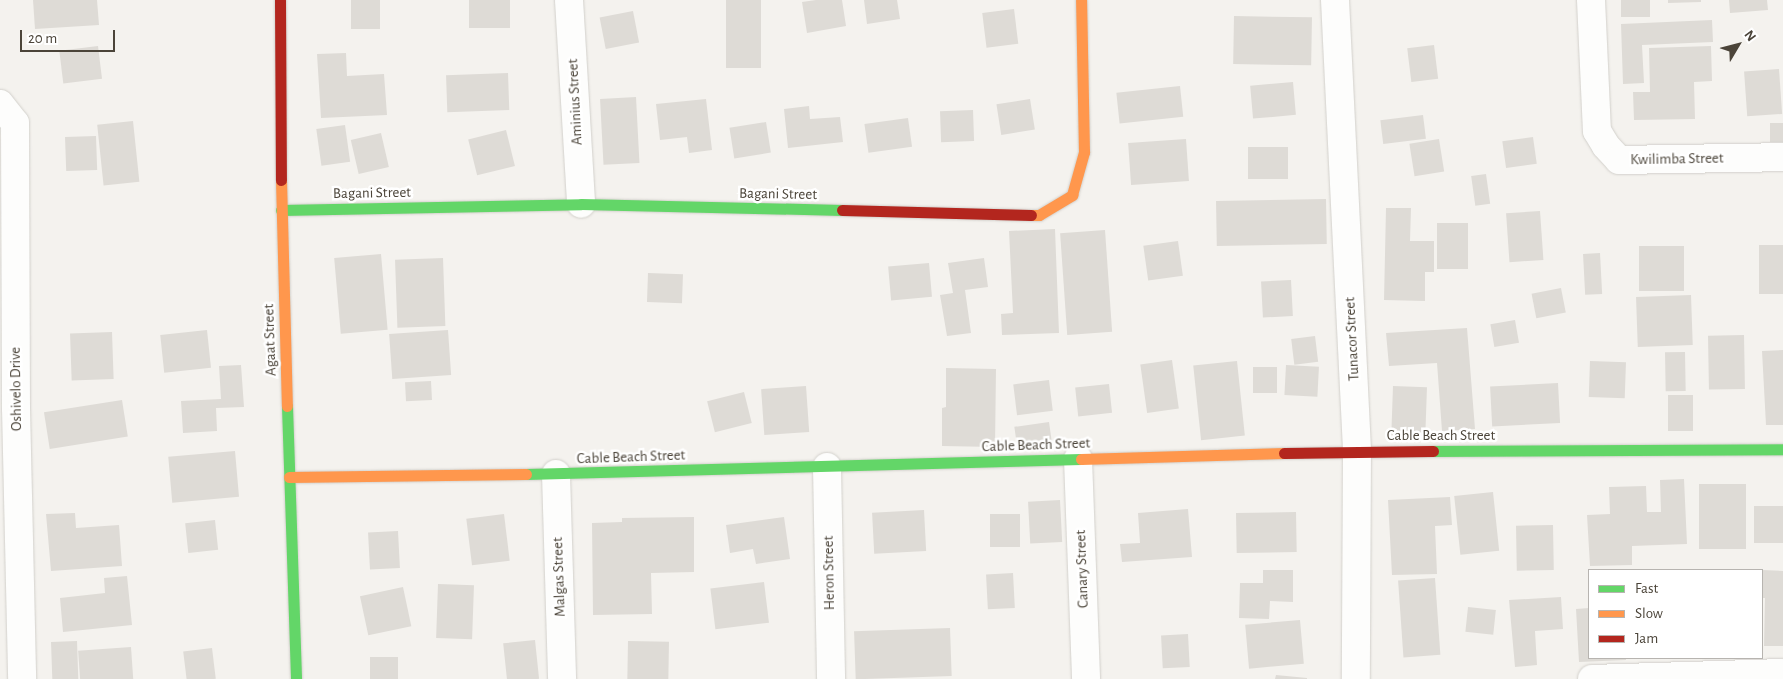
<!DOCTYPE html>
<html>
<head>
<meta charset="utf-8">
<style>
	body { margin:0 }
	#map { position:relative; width:1783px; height:679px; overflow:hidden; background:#f4f2ee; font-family:"Alegreya Sans",sans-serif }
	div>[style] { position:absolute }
	.building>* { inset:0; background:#dedbd6; transform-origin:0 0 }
	.roads { filter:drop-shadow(0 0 1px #d2d0cb) drop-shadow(0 0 1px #d2d0cb) }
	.street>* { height:28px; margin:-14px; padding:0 14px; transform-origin:14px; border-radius:14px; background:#fdfdfc }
	.fast>* { height:11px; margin:-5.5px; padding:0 5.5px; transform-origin:5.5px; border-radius:5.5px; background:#63d668 }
	.slow>* { height:11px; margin:-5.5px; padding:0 5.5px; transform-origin:5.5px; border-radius:5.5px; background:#ff974d }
	.jam>* { height:11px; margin:-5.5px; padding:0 5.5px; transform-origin:5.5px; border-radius:5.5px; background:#b3261e }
	span { translate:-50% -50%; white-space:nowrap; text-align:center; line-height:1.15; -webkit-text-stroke:5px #fff; paint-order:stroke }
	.street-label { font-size:15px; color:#4b4439 }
	.legend { position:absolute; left:1588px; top:569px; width:175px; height:90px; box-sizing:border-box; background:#fff; border:1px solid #b7b4b0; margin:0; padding:6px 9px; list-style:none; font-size:15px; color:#4b4439 }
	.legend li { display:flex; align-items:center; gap:10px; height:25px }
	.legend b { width:25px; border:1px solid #b7b4b0 }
	.north { position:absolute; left:1713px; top:20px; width:50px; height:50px; -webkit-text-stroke:4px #fff; paint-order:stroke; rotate:53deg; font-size:14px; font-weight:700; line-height:20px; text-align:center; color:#4b4439 }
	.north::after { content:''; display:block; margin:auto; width:18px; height:22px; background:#4b4439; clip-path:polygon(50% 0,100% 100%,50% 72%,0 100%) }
	.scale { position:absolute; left:20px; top:30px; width:95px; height:22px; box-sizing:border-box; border:2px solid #4b4439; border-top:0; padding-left:6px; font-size:15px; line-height:18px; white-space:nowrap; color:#4b4439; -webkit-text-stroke:4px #fff; paint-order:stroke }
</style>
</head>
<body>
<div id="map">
	<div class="building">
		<i style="clip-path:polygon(33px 0,97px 0,99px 25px,35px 29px)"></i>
		<i style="left:351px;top:0;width:29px;height:29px"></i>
		<i style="left:469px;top:0;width:41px;height:28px"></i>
		<i style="left:726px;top:0;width:35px;height:68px"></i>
		<i style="clip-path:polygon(816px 0,842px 0,846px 26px,807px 33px,802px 2px)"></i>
		<i style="clip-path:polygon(864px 0,897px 0,900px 19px,867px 24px)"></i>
		<i style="left:1621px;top:0;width:29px;height:17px"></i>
		<i style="clip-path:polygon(1668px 0,1701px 0,1701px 2px,1668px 3px)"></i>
		<i style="clip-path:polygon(1729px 0,1767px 0,1768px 10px,1730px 13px)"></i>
		<i style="left:1014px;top:9px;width:35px;height:32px;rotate:83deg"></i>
		<i style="left:633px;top:11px;width:32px;height:34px;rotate:79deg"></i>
		<i style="left:1234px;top:16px;width:78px;height:48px;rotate:1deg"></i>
		<i style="clip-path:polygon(1712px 20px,1713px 42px,1642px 45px,1644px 83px,1623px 84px,1621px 24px)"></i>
		<i style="left:1434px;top:45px;width:34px;height:27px;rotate:83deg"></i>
		<i style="left:98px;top:46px;width:33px;height:39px;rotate:83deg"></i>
		<i style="clip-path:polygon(1711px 46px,1712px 81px,1694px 82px,1695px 119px,1634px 120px,1633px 92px,1650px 92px,1649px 48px)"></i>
		<i style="clip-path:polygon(346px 53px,347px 76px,384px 74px,387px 115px,321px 118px,317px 54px)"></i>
		<i style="left:1779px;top:69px;width:45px;height:35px;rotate:86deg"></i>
		<i style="left:508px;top:73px;width:37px;height:62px;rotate:88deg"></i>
		<i style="left:1293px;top:82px;width:33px;height:43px;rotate:85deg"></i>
		<i style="left:1180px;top:86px;width:31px;height:64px;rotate:84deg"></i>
		<i style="left:636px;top:97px;width:66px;height:36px;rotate:87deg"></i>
		<i style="clip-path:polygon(706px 99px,712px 150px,689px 153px,687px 137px,660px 140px,656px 104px)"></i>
		<i style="left:1030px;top:99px;width:31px;height:34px;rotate:81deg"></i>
		<i style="clip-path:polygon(809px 106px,810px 119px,840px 117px,843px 142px,788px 148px,784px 109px)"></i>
		<i style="left:973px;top:110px;width:31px;height:33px;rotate:88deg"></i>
		<i style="left:1423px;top:115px;width:24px;height:43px;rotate:83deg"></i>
		<i style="left:908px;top:118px;width:29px;height:44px;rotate:82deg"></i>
		<i style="left:133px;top:121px;width:61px;height:36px;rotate:84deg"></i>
		<i style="left:766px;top:122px;width:31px;height:37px;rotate:81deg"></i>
		<i style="left:1770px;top:123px;width:13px;height:19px"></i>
		<i style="left:345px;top:125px;width:37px;height:29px;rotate:82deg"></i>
		<i style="left:506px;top:130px;width:37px;height:39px;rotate:76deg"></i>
		<i style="left:381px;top:133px;width:35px;height:31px;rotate:77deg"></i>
		<i style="left:96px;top:136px;width:34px;height:31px;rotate:88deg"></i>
		<i style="left:1533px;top:137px;width:27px;height:31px;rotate:82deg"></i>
		<i style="left:1186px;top:139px;width:42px;height:58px;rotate:86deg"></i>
		<i style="left:1439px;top:139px;width:33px;height:30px;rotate:81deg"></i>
		<i style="left:1288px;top:147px;width:32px;height:40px;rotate:90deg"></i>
		<i style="left:1486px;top:174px;width:30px;height:15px;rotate:82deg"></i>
		<i style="left:1326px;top:199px;width:45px;height:110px;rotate:89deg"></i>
		<i style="clip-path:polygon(1386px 208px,1411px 208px,1410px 241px,1434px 241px,1434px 272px,1425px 272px,1425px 301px,1384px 300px)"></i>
		<i style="left:1540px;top:211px;width:49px;height:34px;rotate:86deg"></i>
		<i style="left:1437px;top:223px;width:31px;height:46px"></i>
		<i style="clip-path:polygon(1055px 229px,1059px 333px,1002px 335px,1001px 314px,1013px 313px,1009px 231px)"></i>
		<i style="left:1105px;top:230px;width:102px;height:45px;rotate:86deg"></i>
		<i style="left:1178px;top:241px;width:35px;height:35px;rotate:82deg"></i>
		<i style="left:1783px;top:245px;width:49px;height:24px;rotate:90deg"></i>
		<i style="left:1639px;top:246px;width:45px;height:45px"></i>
		<i style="left:1600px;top:253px;width:41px;height:17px;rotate:87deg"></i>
		<i style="left:381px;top:254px;width:76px;height:47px;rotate:85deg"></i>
		<i style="left:443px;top:258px;width:68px;height:48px;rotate:88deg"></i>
		<i style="clip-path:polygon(984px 258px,988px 287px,965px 290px,971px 333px,947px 336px,940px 295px,953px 293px,948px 263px)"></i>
		<i style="left:929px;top:263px;width:34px;height:41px;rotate:85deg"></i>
		<i style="left:648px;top:273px;width:35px;height:29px;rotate:2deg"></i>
		<i style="left:1291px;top:280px;width:36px;height:30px;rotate:87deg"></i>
		<i style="left:1561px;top:288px;width:25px;height:30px;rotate:79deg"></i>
		<i style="left:1691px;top:295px;width:50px;height:55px;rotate:88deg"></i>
		<i style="left:1515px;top:320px;width:23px;height:25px;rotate:80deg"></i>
		<i style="clip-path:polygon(1467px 328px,1475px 429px,1442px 431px,1437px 363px,1389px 366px,1386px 333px)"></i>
		<i style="left:207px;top:330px;width:38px;height:47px;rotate:84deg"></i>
		<i style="left:448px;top:330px;width:45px;height:59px;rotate:86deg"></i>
		<i style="left:112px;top:332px;width:47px;height:42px;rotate:88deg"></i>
		<i style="left:1744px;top:335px;width:54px;height:36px;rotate:89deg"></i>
		<i style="left:1315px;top:336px;width:26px;height:24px;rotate:83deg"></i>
		<i style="clip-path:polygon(1783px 350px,1783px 425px,1766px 425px,1762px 351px)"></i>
		<i style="left:1685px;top:352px;width:39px;height:20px;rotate:89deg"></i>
		<i style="left:1172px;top:360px;width:49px;height:32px;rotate:82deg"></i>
		<i style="left:1237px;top:361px;width:75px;height:44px;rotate:84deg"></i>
		<i style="left:1590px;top:361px;width:36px;height:36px;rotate:2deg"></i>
		<i style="clip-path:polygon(241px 365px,244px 407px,216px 408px,217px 431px,183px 433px,181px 401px,221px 399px,219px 366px)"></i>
		<i style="left:1286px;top:365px;width:33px;height:30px;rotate:3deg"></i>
		<i style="left:1253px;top:367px;width:24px;height:26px"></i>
		<i style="clip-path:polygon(946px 368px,996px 369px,995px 447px,942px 446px,942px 408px,946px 407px)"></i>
		<i style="left:1049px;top:380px;width:31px;height:36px;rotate:83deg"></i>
		<i style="left:431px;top:381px;width:19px;height:26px;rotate:87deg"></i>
		<i style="left:1558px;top:383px;width:40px;height:68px;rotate:87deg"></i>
		<i style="left:1109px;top:384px;width:29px;height:34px;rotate:84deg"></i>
		<i style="left:806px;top:386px;width:46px;height:45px;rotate:86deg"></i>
		<i style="left:1393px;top:386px;width:34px;height:49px;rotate:2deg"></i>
		<i style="left:744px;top:392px;width:32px;height:38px;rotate:76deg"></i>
		<i style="left:1693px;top:395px;width:36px;height:25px;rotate:90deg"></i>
		<i style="left:122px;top:400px;width:37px;height:79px;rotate:81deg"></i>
		<i style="left:1049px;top:422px;width:21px;height:35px;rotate:82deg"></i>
		<i style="left:235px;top:451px;width:46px;height:67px;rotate:85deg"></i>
		<i style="clip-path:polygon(1684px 479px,1687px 544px,1632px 546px,1632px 565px,1590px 566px,1587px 515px,1610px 514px,1609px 487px,1646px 486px,1647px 512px,1661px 512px,1660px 480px)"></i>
		<i style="left:1699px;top:484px;width:47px;height:65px"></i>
		<i style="left:1493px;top:492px;width:59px;height:39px;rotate:84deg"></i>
		<i style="clip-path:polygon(1450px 497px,1452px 525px,1435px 526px,1437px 574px,1392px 575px,1388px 500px)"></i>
		<i style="left:1060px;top:500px;width:42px;height:32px;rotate:87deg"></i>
		<i style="left:1783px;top:506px;width:37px;height:29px;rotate:90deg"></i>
		<i style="clip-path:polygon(1188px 509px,1192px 557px,1122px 562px,1120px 544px,1140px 543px,1138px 513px)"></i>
		<i style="left:924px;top:510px;width:41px;height:52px;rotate:87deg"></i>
		<i style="left:1296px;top:512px;width:40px;height:60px;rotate:89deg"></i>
		<i style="clip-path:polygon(75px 513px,76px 528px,119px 525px,122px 566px,51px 571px,46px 514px)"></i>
		<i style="left:504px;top:514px;width:47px;height:38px;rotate:83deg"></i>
		<i style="left:990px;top:514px;width:30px;height:33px"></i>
		<i style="clip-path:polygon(694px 517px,694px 572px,651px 573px,652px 614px,593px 615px,592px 523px,622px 522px,622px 518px)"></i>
		<i style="clip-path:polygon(784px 517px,790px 559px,756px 564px,753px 549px,730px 553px,726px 525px)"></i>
		<i style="left:215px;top:520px;width:30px;height:30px;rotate:84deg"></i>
		<i style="left:1553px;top:525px;width:45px;height:37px;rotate:89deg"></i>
		<i style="left:398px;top:531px;width:37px;height:30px;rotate:87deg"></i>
		<i style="clip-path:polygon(1263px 570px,1293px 570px,1293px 602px,1270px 601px,1269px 619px,1239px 618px,1240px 583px,1263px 583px)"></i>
		<i style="clip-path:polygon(1762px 570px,1783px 571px,1783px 646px,1764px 646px,1765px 598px,1762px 598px)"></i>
		<i style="left:1013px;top:573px;width:35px;height:27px;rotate:87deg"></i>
		<i style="clip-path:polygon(127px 576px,132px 625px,63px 632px,60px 598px,105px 593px,104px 578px)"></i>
		<i style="left:1435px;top:578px;width:77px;height:37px;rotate:86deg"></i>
		<i style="left:764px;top:582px;width:41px;height:54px;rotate:83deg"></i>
		<i style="left:438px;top:584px;width:36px;height:54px;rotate:2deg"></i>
		<i style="left:403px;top:587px;width:40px;height:44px;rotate:78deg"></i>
		<i style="clip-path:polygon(1561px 597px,1563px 629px,1535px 631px,1537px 665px,1515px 667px,1509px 600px)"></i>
		<i style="left:1468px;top:607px;width:28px;height:25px;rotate:6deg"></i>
		<i style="clip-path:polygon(1589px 608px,1589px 658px,1626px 658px,1626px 660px,1579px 662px,1576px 609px)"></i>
		<i style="left:1300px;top:620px;width:44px;height:55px;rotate:85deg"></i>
		<i style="left:950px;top:628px;width:48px;height:96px;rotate:88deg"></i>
		<i style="left:1188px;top:634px;width:33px;height:27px;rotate:87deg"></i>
		<i style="left:535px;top:640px;width:39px;height:32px;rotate:84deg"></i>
		<i style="left:77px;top:641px;width:38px;height:26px;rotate:88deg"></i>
		<i style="left:628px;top:641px;width:41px;height:38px;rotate:1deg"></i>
		<i style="left:131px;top:647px;width:32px;height:53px;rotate:86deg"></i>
		<i style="left:212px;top:648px;width:31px;height:29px;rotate:83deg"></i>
		<i style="left:370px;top:657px;width:28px;height:22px"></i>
		<i style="clip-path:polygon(1276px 675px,1307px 678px,1307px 679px,1275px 679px)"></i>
	</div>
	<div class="roads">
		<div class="street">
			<i style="left:569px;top:0;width:204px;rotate:86.6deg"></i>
			<i style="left:1335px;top:0;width:452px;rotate:87.2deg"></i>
			<i style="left:1357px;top:451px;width:228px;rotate:90.3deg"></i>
			<i style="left:1591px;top:0;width:131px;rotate:87.4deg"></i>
			<i style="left:1597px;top:131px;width:17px;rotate:59deg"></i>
			<i style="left:1606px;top:146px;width:19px;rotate:47deg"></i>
			<i style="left:1619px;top:160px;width:164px;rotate:-1deg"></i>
			<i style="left:0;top:104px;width:24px;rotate:52deg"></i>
			<i style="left:15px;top:123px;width:285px;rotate:89.8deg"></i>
			<i style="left:16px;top:408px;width:271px;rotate:88.7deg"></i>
			<i style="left:1078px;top:459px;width:220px;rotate:87.9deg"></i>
			<i style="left:827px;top:467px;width:212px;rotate:88.9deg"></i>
			<i style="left:556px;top:474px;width:205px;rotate:88.3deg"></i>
			<i style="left:1592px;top:679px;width:191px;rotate:-1.8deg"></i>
		</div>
		<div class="fast">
			<i style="left:281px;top:210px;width:300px;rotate:-1.1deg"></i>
			<i style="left:581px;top:204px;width:261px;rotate:1.3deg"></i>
			<i style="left:287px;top:406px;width:273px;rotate:88.1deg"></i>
			<i style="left:1433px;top:451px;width:350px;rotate:-0.3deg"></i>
			<i style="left:526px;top:474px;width:555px;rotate:-1.55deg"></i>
		</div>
		<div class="slow">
			<i style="left:281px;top:180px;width:226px;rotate:88.5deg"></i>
			<i style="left:1031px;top:215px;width:8px"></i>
			<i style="left:1039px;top:215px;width:39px;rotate:-31deg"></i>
			<i style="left:1072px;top:195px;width:45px;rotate:-74.4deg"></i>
			<i style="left:1084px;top:152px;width:152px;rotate:-91.1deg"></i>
			<i style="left:1081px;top:459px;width:203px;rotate:-1.7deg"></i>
			<i style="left:289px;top:477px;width:237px;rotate:-0.7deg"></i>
		</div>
		<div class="jam">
			<i style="left:280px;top:0;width:180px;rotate:89.7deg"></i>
			<i style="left:842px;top:210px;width:189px;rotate:1.5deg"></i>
			<i style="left:1284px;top:453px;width:149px;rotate:-0.8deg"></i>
		</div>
	</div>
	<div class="street-label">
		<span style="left:575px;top:102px;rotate:-93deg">Aminius Street</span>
		<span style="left:1677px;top:159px;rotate:-1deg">Kwilimba Street</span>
		<span style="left:372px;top:193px;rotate:-1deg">Bagani Street</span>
		<span style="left:778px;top:194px;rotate:1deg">Bagani Street</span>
		<span style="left:1352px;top:339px;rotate:-93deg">Tunacor Street</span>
		<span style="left:270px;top:340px;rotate:-92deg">Agaat Street</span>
		<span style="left:16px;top:389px;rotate:-91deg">Oshivelo Drive</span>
		<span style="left:1441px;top:436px">Cable Beach Street</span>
		<span style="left:1036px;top:445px;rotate:-2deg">Cable Beach Street</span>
		<span style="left:631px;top:457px;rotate:-2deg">Cable Beach Street</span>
		<span style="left:1082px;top:569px;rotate:-92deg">Canary Street</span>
		<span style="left:829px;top:573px;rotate:-91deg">Heron Street</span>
		<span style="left:559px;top:577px;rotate:-92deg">Malgas Street</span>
	</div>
	<ul class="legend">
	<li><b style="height:6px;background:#63d668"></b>Fast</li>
	<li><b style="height:6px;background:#ff974d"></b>Slow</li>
	<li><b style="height:6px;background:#b3261e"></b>Jam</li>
	</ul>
	<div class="north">N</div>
	<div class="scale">20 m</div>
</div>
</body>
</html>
